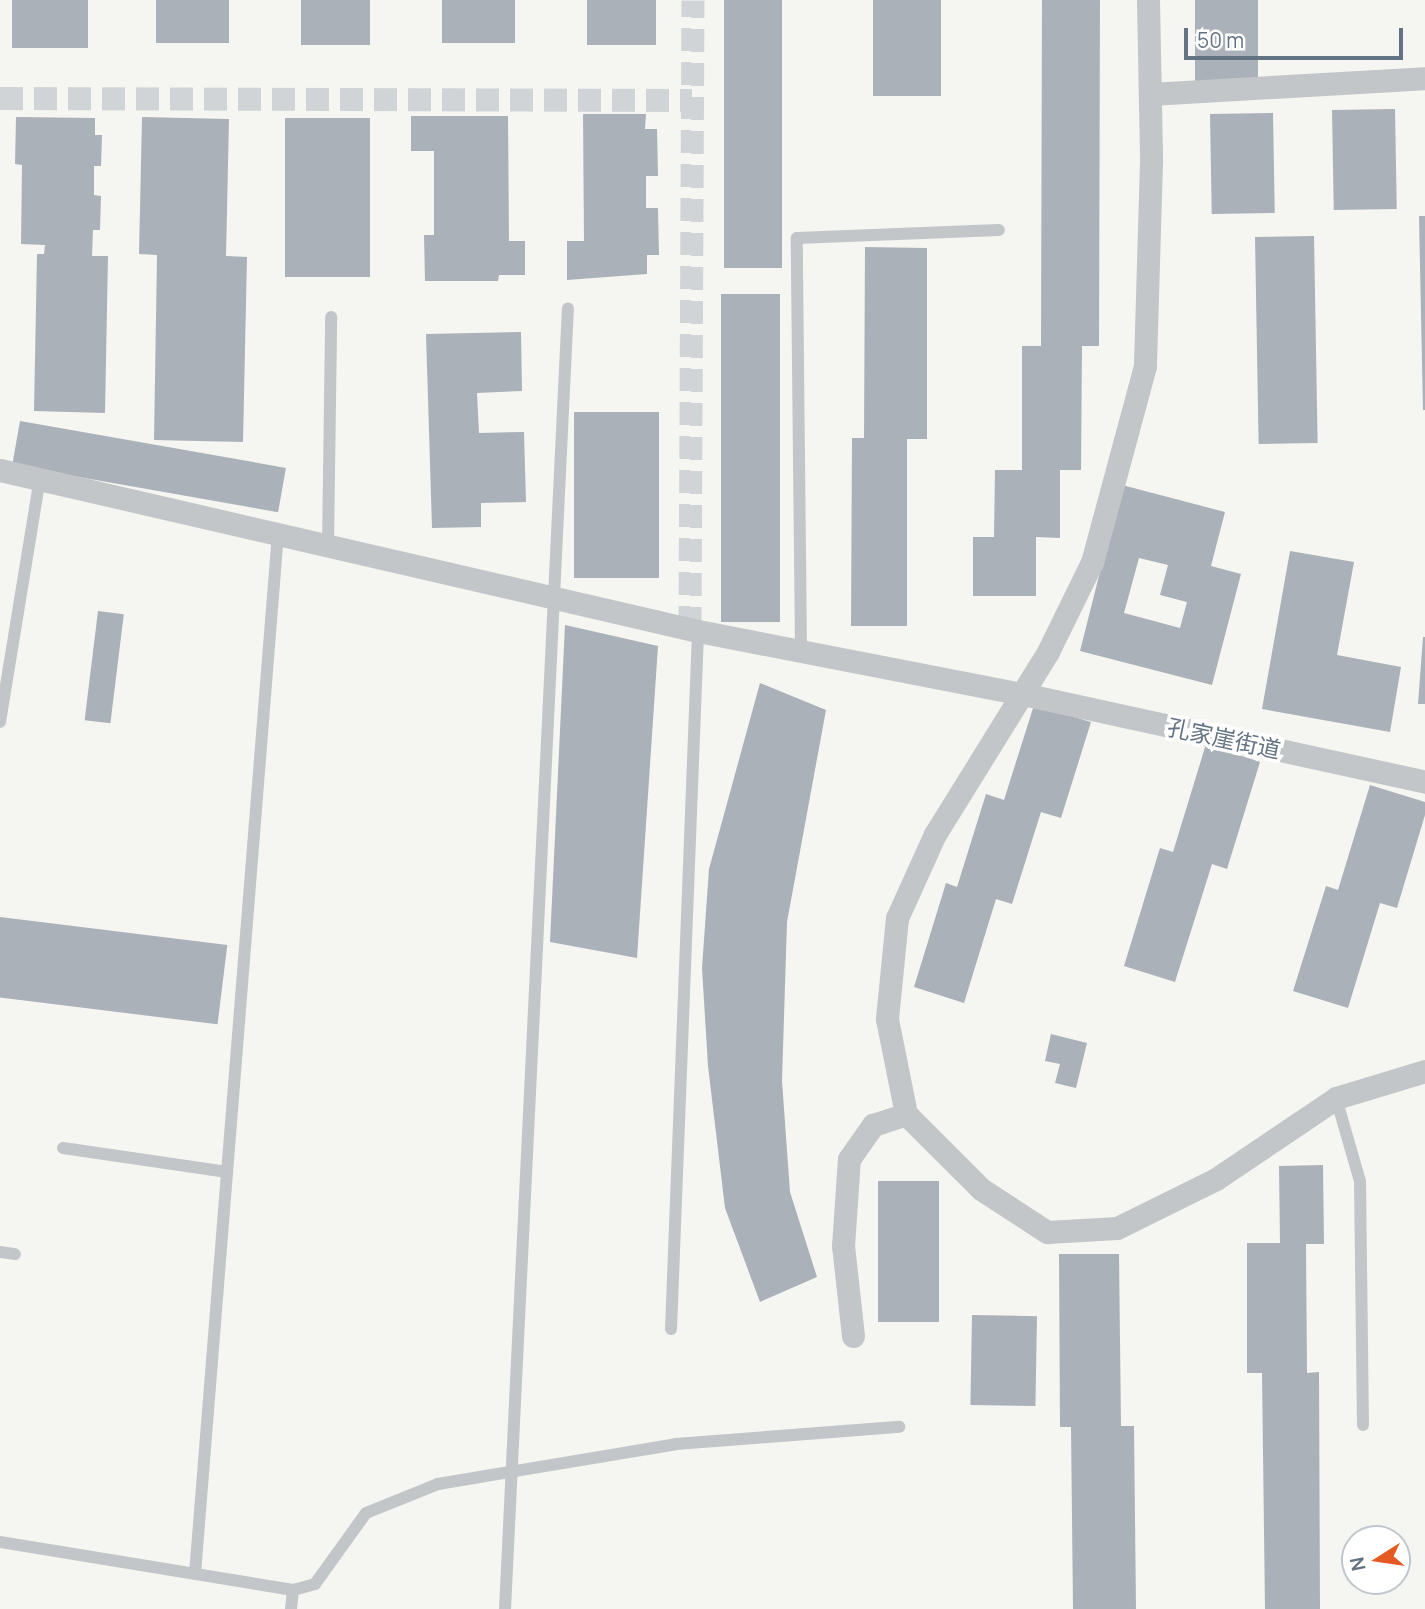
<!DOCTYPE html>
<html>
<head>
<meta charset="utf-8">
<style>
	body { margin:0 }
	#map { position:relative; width:1425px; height:1609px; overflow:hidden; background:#f5f5f1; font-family:Manrope,"Noto Sans SC",sans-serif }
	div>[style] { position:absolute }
	.building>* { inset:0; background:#abb1b8; transform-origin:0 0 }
	.street-tunnel>* { height:23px; margin-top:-11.5px; transform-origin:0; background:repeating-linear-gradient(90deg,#d1d4d6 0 23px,transparent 0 34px) }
	.lane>* { height:12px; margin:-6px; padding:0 6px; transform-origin:6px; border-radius:6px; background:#c2c6c9 }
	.street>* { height:23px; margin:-11.5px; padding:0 11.5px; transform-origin:11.5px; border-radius:11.5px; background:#c2c6c9 }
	span { translate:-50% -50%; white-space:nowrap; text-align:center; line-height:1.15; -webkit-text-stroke:7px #fff; paint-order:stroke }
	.street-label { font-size:23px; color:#647383 }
	.north { position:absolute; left:1341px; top:1525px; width:70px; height:70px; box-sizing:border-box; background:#fff; border:2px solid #c1c7cd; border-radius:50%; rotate:258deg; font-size:19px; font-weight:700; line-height:28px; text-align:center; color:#647383 }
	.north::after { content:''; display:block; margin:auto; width:24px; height:32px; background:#e55922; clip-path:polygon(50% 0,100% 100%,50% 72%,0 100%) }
	.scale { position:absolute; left:1184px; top:28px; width:219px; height:32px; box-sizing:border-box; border:4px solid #647383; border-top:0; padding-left:9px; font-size:21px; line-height:24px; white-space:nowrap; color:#647383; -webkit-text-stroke:5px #fff; paint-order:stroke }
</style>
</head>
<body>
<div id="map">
	<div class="building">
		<i style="left:12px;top:0;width:76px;height:48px"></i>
		<i style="left:156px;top:0;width:73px;height:43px"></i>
		<i style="left:301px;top:0;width:69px;height:45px"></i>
		<i style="left:442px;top:0;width:73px;height:43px"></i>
		<i style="left:587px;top:0;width:69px;height:45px"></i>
		<i style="left:724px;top:0;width:58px;height:268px"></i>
		<i style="left:873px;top:0;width:68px;height:96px"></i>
		<i style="clip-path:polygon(1042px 0,1100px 0,1099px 346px,1082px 346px,1081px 470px,1060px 470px,1060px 538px,1036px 537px,1036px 596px,973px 596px,973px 537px,994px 537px,995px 470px,1022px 470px,1022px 346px,1041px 346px)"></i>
		<i style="left:1195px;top:0;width:63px;height:81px"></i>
		<i style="left:1395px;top:109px;width:100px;height:63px;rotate:89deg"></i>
		<i style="left:1273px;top:113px;width:100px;height:63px;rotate:89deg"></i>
		<i style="clip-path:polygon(583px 114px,646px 114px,645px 129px,657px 129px,658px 176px,646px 176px,646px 208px,658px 208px,659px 255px,647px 255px,647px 274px,567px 280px,567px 241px,584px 241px)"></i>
		<i style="clip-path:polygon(411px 116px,508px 116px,509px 241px,525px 241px,525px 275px,499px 275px,498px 281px,425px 281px,424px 235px,434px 235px,434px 151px,411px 151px)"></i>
		<i style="clip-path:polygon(16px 117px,95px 118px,95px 135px,102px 135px,101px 166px,94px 166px,94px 195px,101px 196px,100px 230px,93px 230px,92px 256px,108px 256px,105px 413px,34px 411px,37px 254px,44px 254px,45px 245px,21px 244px,22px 165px,15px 164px)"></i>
		<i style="clip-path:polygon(142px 117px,229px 119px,226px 256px,247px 257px,243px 442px,154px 440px,157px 255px,139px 254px)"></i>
		<i style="left:370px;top:118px;width:159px;height:85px;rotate:90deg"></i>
		<i style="clip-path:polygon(1419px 216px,1425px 216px,1425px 410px,1423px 410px)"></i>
		<i style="left:1314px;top:236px;width:207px;height:59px;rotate:89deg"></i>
		<i style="clip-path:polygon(865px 247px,927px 248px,927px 439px,907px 439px,907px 626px,851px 626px,852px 438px,864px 438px)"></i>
		<i style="left:721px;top:294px;width:59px;height:328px"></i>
		<i style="clip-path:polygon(521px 332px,522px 391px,477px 393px,479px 433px,524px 432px,526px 502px,481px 503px,481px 527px,432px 528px,426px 334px)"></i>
		<i style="left:574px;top:412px;width:85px;height:166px"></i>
		<i style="left:20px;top:421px;width:270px;height:45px;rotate:10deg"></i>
		<i style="clip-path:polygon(evenodd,1122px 485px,1225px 512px,1211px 566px,1241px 574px,1212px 685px,1080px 651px,1122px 485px,1139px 558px,1168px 565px,1160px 595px,1187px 602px,1180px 628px,1124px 613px,1139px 558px)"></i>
		<i style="clip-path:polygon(1290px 551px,1354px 562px,1337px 655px,1401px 667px,1390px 732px,1262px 709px)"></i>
		<i style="left:98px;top:611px;width:26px;height:110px;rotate:7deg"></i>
		<i style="clip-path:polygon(565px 625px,658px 646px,637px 958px,550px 942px)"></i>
		<i style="clip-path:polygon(1423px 637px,1425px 637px,1425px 704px,1418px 704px)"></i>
		<i style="clip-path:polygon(760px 683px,826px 710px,787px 922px,782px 1081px,790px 1192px,817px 1277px,760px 1302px,725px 1208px,708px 1066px,702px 968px,709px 869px)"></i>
		<i style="clip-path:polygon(1034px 705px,1091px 722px,1061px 818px,1041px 812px,1012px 904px,996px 899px,964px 1003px,914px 987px,946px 883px,957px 887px,986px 794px,1004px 800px)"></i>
		<i style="clip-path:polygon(1206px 744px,1260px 762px,1227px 869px,1212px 864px,1175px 982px,1124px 966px,1160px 848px,1173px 852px)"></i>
		<i style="clip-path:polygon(1370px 785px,1425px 802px,1425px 815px,1397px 908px,1380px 903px,1348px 1008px,1293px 991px,1326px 886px,1338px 890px)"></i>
		<i style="left:0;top:917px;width:229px;height:80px;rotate:7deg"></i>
		<i style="clip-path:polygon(1051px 1034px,1087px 1043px,1076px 1088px,1055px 1083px,1060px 1064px,1045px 1061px)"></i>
		<i style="clip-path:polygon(1323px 1165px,1324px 1244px,1306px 1244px,1307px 1373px,1319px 1372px,1320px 1609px,1265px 1609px,1262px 1373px,1247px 1373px,1247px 1243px,1280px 1243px,1279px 1166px)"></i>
		<i style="left:939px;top:1181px;width:141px;height:61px;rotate:90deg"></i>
		<i style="clip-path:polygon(1059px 1254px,1119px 1254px,1121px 1426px,1134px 1426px,1136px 1609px,1073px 1609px,1071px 1427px,1060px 1427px)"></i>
		<i style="left:972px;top:1315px;width:65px;height:90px;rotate:1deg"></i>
	</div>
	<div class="street-tunnel">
		<i style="left:0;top:98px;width:692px;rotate:0.17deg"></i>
		<i style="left:690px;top:629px;width:629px;rotate:-89.73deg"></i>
	</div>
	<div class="lane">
		<i style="left:328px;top:545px;width:228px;rotate:-89.2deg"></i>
		<i style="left:801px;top:650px;width:412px;rotate:-90.6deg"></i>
		<i style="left:797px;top:238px;width:202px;rotate:-2.3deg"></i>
		<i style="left:0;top:722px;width:246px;rotate:-80.7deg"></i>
		<i style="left:1336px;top:1098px;width:86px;rotate:73.9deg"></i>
		<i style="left:1360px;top:1181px;width:244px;rotate:89.3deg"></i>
		<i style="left:63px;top:1148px;width:166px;rotate:8.3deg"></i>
		<i style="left:0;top:1252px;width:15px;rotate:8deg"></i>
		<i style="left:671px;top:1329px;width:699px;rotate:-87.78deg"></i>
		<i style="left:0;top:1542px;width:297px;rotate:9.3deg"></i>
		<i style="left:195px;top:1574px;width:1043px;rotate:-85.44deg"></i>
		<i style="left:291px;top:1609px;width:19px;rotate:-84deg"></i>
		<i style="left:293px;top:1590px;width:23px;rotate:-15deg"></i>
		<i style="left:315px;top:1584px;width:87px;rotate:-54.3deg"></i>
		<i style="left:366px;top:1513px;width:78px;rotate:-21.9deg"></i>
		<i style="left:438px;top:1484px;width:241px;rotate:-9.5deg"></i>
		<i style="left:676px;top:1444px;width:224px;rotate:-4.4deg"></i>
		<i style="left:505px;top:1609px;width:1302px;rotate:-87.23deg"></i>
	</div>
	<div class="street">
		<i style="left:1148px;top:0;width:162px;rotate:88.9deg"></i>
		<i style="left:1151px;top:162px;width:204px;rotate:91.7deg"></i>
		<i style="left:1145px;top:366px;width:203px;rotate:105.1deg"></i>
		<i style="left:1092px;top:562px;width:100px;rotate:116.1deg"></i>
		<i style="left:1048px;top:652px;width:214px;rotate:121.8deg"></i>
		<i style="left:935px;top:834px;width:92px;rotate:114.3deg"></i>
		<i style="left:897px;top:918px;width:101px;rotate:95.7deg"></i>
		<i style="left:887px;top:1019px;width:97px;rotate:78.7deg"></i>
		<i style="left:906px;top:1114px;width:106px;rotate:45deg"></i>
		<i style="left:981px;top:1189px;width:79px;rotate:33.1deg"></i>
		<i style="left:1047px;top:1232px;width:70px;rotate:-3.3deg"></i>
		<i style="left:1117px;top:1228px;width:110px;rotate:-26.3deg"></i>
		<i style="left:1216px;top:1179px;width:145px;rotate:-34deg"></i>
		<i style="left:1336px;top:1098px;width:93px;rotate:-16.9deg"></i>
		<i style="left:1150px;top:94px;width:275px;rotate:-3.3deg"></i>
		<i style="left:0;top:470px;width:716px;rotate:12.99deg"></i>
		<i style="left:698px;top:631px;width:331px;rotate:11deg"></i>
		<i style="left:1023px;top:694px;width:412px;rotate:12.3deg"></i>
		<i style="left:853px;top:1336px;width:91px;rotate:-96.3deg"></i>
		<i style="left:843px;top:1246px;width:87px;rotate:-86.1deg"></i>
		<i style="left:849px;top:1159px;width:42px;rotate:-54.8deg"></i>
		<i style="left:873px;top:1125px;width:35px;rotate:-18deg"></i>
	</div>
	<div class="street-label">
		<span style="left:1224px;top:738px;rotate:12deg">孔家崖街道</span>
	</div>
	<div class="north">N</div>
	<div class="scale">50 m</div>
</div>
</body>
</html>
